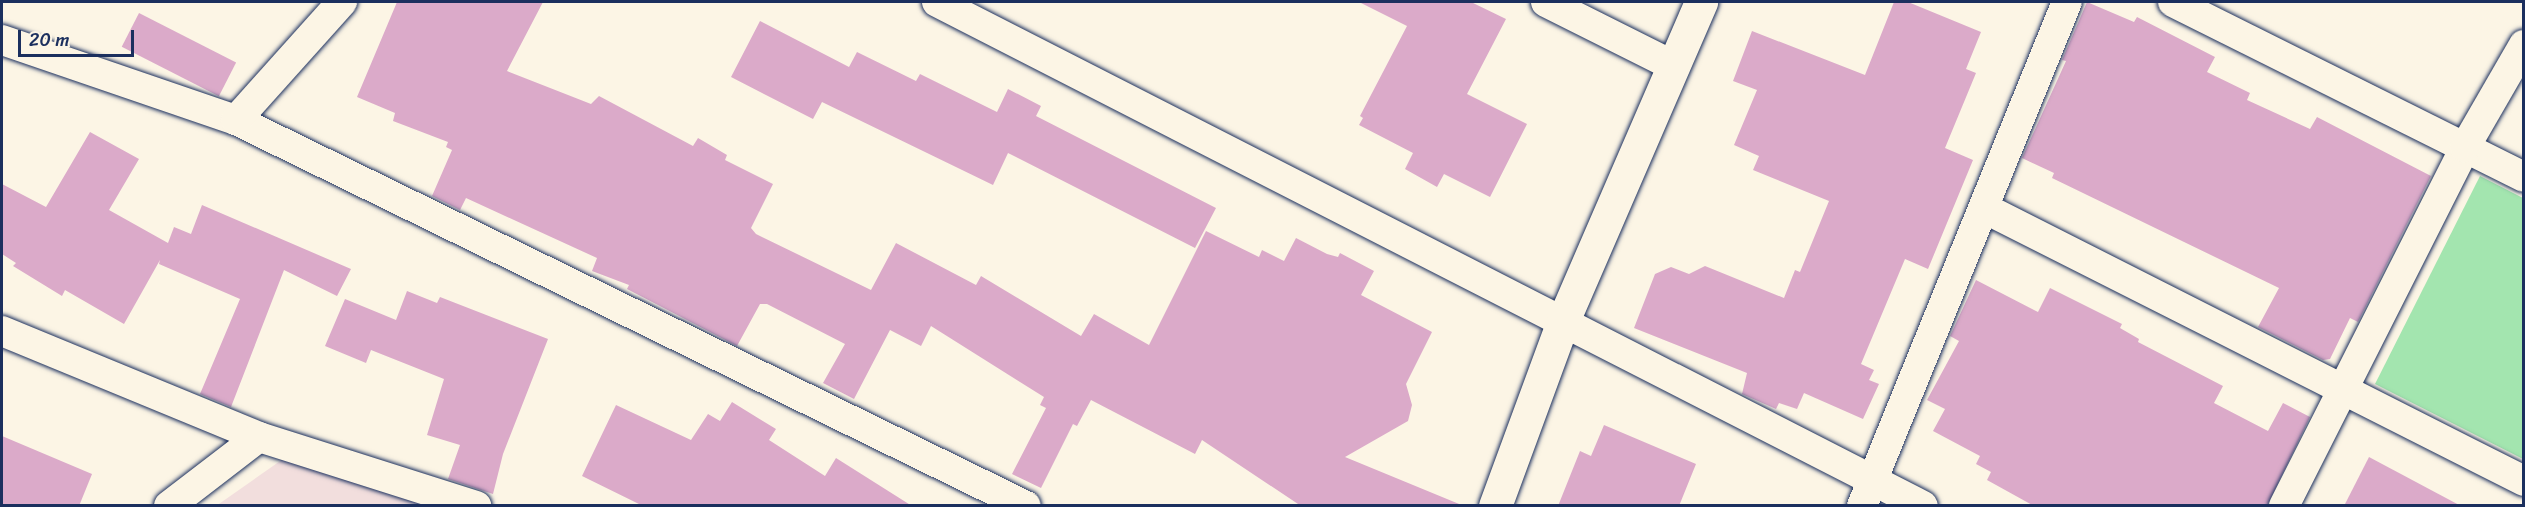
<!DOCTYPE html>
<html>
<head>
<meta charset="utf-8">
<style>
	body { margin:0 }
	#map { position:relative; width:2525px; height:507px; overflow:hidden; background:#fcf5e5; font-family:Sriracha,sans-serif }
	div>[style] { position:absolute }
	.built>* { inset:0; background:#f2dedd }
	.green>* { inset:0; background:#a3e5af }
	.building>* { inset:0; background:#dbaac9; transform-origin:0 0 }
	.roads { filter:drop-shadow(0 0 2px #1b2f5e) drop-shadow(0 0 2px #1b2f5e) }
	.minor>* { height:30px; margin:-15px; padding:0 15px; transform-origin:15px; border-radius:15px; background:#fcf5e5 }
	.tertiary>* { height:33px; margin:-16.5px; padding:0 16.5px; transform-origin:16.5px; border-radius:16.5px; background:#fcf5e5 }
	span { translate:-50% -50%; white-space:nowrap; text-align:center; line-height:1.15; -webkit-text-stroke:5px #fcf5e5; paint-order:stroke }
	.frame { position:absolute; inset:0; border:3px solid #1b2f5e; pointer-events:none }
	.scale { position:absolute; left:18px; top:30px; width:116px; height:27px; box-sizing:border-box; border:3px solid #1b2f5e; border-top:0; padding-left:8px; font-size:18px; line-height:21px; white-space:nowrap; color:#1b2f5e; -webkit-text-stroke:4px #fcf5e5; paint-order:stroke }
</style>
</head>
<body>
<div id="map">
	<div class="built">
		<i style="clip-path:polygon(283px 459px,438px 506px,216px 506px)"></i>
	</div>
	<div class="green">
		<i style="clip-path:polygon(2480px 176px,2523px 198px,2523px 459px,2375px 384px)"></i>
	</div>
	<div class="building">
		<i style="clip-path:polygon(397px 2px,543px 2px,507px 71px,591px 104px,599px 96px,693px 146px,698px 138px,727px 155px,725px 160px,773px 184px,751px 228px,756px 234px,871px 290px,896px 243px,976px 285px,981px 276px,1081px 336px,1094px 314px,1149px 345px,1206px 231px,1259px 257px,1262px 250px,1284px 261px,1296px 238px,1327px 254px,1338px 257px,1340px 253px,1374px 271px,1361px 295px,1432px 332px,1406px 384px,1412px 405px,1408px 421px,1345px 457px,1464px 506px,1301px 506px,1202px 440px,1195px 454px,1091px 400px,1077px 426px,1073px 424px,1041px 488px,1012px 474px,1046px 408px,1040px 405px,1044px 397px,931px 326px,921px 346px,890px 330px,854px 399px,823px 383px,845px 344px,767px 304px,760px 304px,737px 346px,627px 289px,629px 285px,592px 271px,597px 258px,466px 198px,460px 210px,432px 196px,452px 150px,446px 147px,448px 142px,393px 121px,395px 113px,357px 97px)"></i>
		<i style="clip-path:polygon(1359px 2px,1471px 2px,1506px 19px,1467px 94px,1527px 124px,1490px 197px,1444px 174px,1437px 187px,1405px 169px,1413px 153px,1359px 125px,1363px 118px,1360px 116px,1407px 26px)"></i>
		<i style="clip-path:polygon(1894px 2px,1908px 2px,1981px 32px,1966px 69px,1976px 73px,1945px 148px,1973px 160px,1928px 269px,1905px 259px,1861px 364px,1874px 370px,1869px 380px,1879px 384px,1863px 419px,1804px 393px,1797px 409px,1779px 403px,1776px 409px,1742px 394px,1747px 373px,1634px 328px,1655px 274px,1671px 267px,1689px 274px,1705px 266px,1784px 298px,1795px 270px,1800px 272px,1829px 201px,1753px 170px,1759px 156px,1734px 145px,1757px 90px,1733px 81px,1752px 31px,1865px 75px)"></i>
		<i style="clip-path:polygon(2087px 2px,2134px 22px,2137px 17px,2215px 57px,2207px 72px,2250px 93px,2247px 100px,2310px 129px,2317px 117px,2431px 176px,2358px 322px,2350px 318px,2330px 359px,2323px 360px,2258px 327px,2279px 288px,2052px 178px,2054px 173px,2022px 158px,2066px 61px,2062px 60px)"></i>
		<i style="left:139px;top:13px;width:109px;height:38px;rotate:27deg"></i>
		<i style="clip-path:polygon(760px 21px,849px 67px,857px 52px,916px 81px,920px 74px,997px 112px,1008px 89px,1041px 106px,1036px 116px,1216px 208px,1195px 248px,1008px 153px,993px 185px,822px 102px,813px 119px,731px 77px)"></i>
		<i style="clip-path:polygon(90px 132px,139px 159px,109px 210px,168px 243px,174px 227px,191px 234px,202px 205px,351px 269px,337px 296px,284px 270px,231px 407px,200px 394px,240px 299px,159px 264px,160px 260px,124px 324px,65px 290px,62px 296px,13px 266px,16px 263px,2px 254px,2px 184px,46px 207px)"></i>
		<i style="clip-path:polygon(1976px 280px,2038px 312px,2050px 288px,2122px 324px,2120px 328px,2139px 339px,2138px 342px,2223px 386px,2214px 403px,2268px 431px,2283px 403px,2310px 417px,2267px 506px,2034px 506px,1987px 480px,1991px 472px,1976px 464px,1980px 456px,1933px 431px,1945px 409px,1927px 400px,1959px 341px,1950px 336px)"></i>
		<i style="clip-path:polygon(407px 291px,437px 303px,440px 297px,548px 339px,503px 454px,493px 494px,448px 479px,460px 445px,427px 435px,444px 379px,371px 350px,366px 363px,325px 346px,345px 299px,396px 320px)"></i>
		<i style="clip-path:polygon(732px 402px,776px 429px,769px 440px,825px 476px,836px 458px,912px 506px,643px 506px,582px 476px,616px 405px,691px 440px,708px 414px,720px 421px)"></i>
		<i style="clip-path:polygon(1604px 425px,1696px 464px,1679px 506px,1558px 506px,1580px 451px,1591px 456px)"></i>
		<i style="clip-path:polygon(2px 436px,92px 474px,79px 506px,2px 506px)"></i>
		<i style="clip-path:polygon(2369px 457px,2461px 506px,2344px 506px)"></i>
	</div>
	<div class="roads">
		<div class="minor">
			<i style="left:937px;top:2px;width:1107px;rotate:27.07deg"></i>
			<i style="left:1546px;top:2px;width:143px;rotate:26.6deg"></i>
			<i style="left:2173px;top:2px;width:392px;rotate:26.5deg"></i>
			<i style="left:2px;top:40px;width:247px;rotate:18.9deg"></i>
			<i style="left:236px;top:120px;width:879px;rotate:26.04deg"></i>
			<i style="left:236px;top:120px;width:159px;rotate:-48.1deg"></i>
			<i style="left:1984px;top:208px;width:605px;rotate:26.82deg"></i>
			<i style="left:2px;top:331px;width:278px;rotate:22.4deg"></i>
			<i style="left:259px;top:437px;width:228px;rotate:17.6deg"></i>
			<i style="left:169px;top:506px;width:113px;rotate:-37.5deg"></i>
			<i style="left:1862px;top:506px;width:544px;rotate:-67.87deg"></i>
			<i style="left:2284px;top:506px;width:402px;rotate:-63.2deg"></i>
			<i style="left:2465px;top:147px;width:118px;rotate:-60deg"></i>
		</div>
		<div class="tertiary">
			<i style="left:1495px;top:506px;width:197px;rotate:-69.8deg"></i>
			<i style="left:1563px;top:321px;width:348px;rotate:-66.6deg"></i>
		</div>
	</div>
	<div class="frame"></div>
	<div class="scale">20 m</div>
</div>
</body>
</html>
